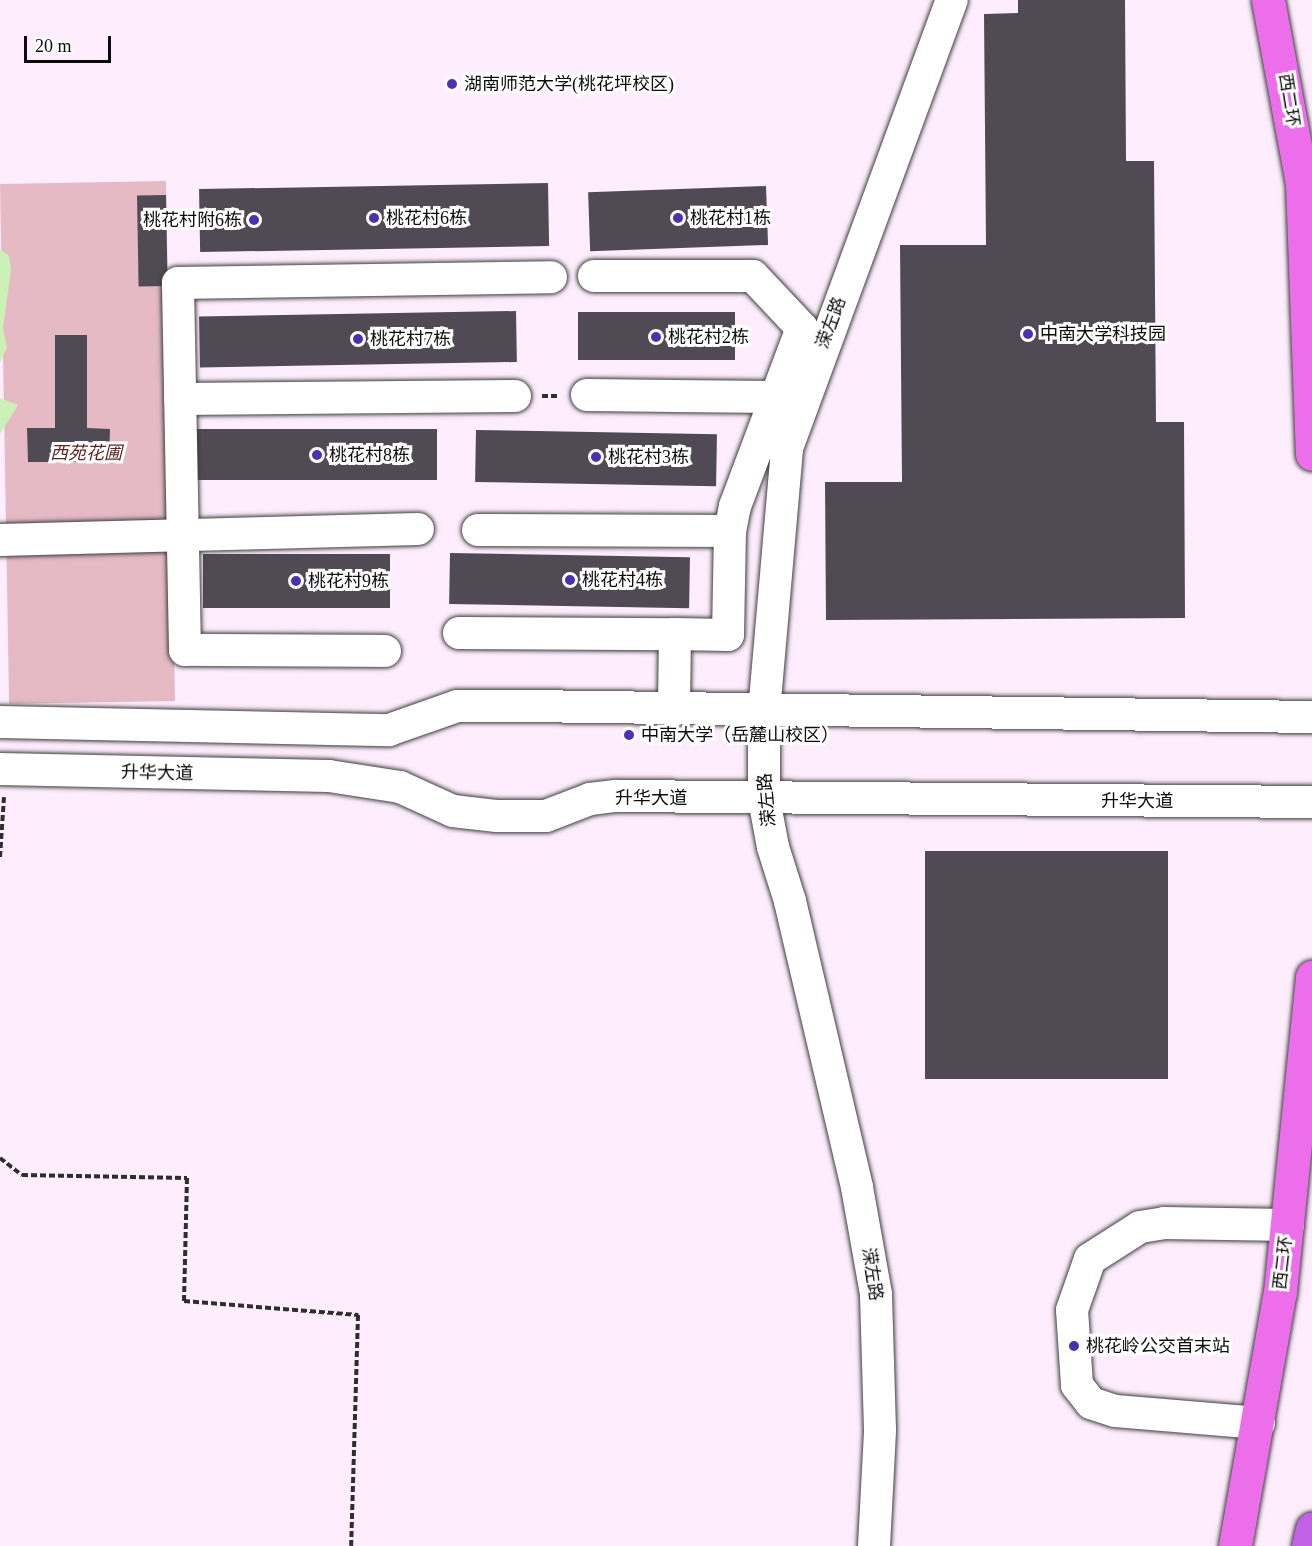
<!DOCTYPE html>
<html>
<head>
<meta charset="utf-8">
<style>
	body { margin:0 }
	#map { position:relative; width:1312px; height:1546px; overflow:hidden; background:#fdedfd; font-family:"Times New Roman","Noto Sans SC",serif }
	div>[style] { position:absolute }
	.green>* { inset:0; background:#e5bac5; transform-origin:0 0 }
	.water>* { inset:0; background:#ccf1b6 }
	.building>* { inset:0; background:#504a54; transform-origin:0 0 }
	.path>* { height:4px; margin-top:-2px; transform-origin:0; background:repeating-linear-gradient(90deg,#2e2e2e 0 6px,transparent 0 9px) }
	.roads { filter:drop-shadow(0 0 2px #3f3f3f) drop-shadow(0 0 2px #3f3f3f) }
	.minor>* { height:32px; margin:-16px; padding:0 16px; transform-origin:16px; border-radius:16px; background:#fff }
	.major>* { height:33px; margin:-16.5px; padding:0 16.5px; transform-origin:16.5px; border-radius:16.5px; background:#ed6eeb }
	.highway>* { height:33px; margin:-16.5px; padding:0 16.5px; transform-origin:16.5px; border-radius:16.5px; background:#c161e8 }
	.dots>* { width:16px; height:16px; translate:-50% -50%; box-sizing:border-box; border:3px solid #fff; border-radius:50% }
	span { translate:-50% -50%; white-space:nowrap; text-align:center; line-height:1.15; -webkit-text-stroke:6px #fff; paint-order:stroke }
	.poi-label { font-size:18px; color:#0c0c0c }
	.left { translate:0 -50%; text-align:left }
	.right { translate:-100% -50%; text-align:right }
	.street-label { font-size:18px; color:#0c0c0c }
	.park-label { font-size:18px; color:#5e2623; font-style:italic }
	.scale { position:absolute; left:24px; top:36px; width:87px; height:27px; box-sizing:border-box; border:3px solid #0c0c0c; border-top:0; padding-left:8px; font-size:18px; line-height:21px; white-space:nowrap; color:#0c0c0c; -webkit-text-stroke:4px #fff; paint-order:stroke }
</style>
</head>
<body>
<div id="map">
	<div class="green">
		<i style="left:166px;top:181px;width:520px;height:166px;rotate:89deg"></i>
	</div>
	<div class="water">
		<i style="clip-path:polygon(0 249px,9px 256px,11px 270px,3px 328px,7px 347px,0 363px)"></i>
		<i style="clip-path:polygon(0 398px,18px 405px,0 434px)"></i>
	</div>
	<div class="building">
		<i style="clip-path:polygon(1018px 0,1125px 0,1126px 161px,1154px 161px,1156px 422px,1184px 422px,1185px 618px,826px 620px,825px 482px,902px 482px,900px 245px,986px 245px,984px 14px,1018px 13px)"></i>
		<i style="left:548px;top:183px;width:63px;height:349px;rotate:89deg"></i>
		<i style="left:766px;top:186px;width:59px;height:178px;rotate:88deg"></i>
		<i style="left:166px;top:195px;width:91px;height:29px;rotate:89deg"></i>
		<i style="left:516px;top:311px;width:51px;height:317px;rotate:89deg"></i>
		<i style="left:578px;top:312px;width:157px;height:48px"></i>
		<i style="clip-path:polygon(55px 335px,87px 335px,87px 428px,110px 429px,109px 462px,28px 462px,27px 428px,55px 428px)"></i>
		<i style="left:437px;top:429px;width:51px;height:241px;rotate:90deg"></i>
		<i style="left:476px;top:430px;width:241px;height:52px;rotate:1deg"></i>
		<i style="left:450px;top:553px;width:240px;height:51px;rotate:1deg"></i>
		<i style="left:203px;top:554px;width:187px;height:54px"></i>
		<i style="left:1168px;top:851px;width:228px;height:243px;rotate:90deg"></i>
	</div>
	<div class="path">
		<i style="left:542px;top:396px;width:17px"></i>
		<i style="left:0;top:857px;width:60px;rotate:-86.2deg"></i>
		<i style="left:0;top:1158px;width:28px;rotate:38deg"></i>
		<i style="left:22px;top:1175px;width:165px;rotate:1deg"></i>
		<i style="left:187px;top:1178px;width:123px;rotate:91.4deg"></i>
		<i style="left:184px;top:1301px;width:175px;rotate:4.6deg"></i>
		<i style="left:358px;top:1315px;width:231px;rotate:91.7deg"></i>
	</div>
	<div class="roads">
		<div class="minor">
			<i style="left:594px;top:276px;width:159px"></i>
			<i style="left:753px;top:276px;width:71px;rotate:46.7deg"></i>
			<i style="left:802px;top:328px;width:190px;rotate:110.6deg"></i>
			<i style="left:735px;top:506px;width:25px;rotate:101deg"></i>
			<i style="left:730px;top:531px;width:104px;rotate:91.1deg"></i>
			<i style="left:728px;top:635px;width:53px;rotate:-178.9deg"></i>
			<i style="left:587px;top:395px;width:189px;rotate:0.6deg"></i>
			<i style="left:180px;top:399px;width:335px;rotate:-0.5deg"></i>
			<i style="left:478px;top:530px;width:252px;rotate:0.2deg"></i>
			<i style="left:0;top:540px;width:418px;rotate:-1.5deg"></i>
			<i style="left:459px;top:633px;width:216px;rotate:0.3deg"></i>
			<i style="left:675px;top:634px;width:76px;rotate:90.8deg"></i>
			<i style="left:385px;top:651px;width:200px;rotate:-179.7deg"></i>
			<i style="left:185px;top:650px;width:367px;rotate:-91.1deg"></i>
			<i style="left:178px;top:283px;width:373px;rotate:-0.9deg"></i>
			<i style="left:0;top:722px;width:389px;rotate:1.2deg"></i>
			<i style="left:389px;top:730px;width:72px;rotate:-19.4deg"></i>
			<i style="left:457px;top:706px;width:69px"></i>
			<i style="left:526px;top:706px;width:786px;rotate:0.8deg"></i>
			<i style="left:0;top:769px;width:329px;rotate:1.2deg"></i>
			<i style="left:329px;top:776px;width:72px;rotate:8.8deg"></i>
			<i style="left:400px;top:787px;width:58px;rotate:24.4deg"></i>
			<i style="left:453px;top:811px;width:44px;rotate:6.5deg"></i>
			<i style="left:497px;top:816px;width:49px"></i>
			<i style="left:546px;top:816px;width:47px;rotate:-21.1deg"></i>
			<i style="left:590px;top:799px;width:26px;rotate:-7deg"></i>
			<i style="left:616px;top:796px;width:696px;rotate:0.49deg"></i>
			<i style="left:1259px;top:1423px;width:144px;rotate:-175.2deg"></i>
			<i style="left:1115px;top:1411px;width:25px;rotate:-162deg"></i>
			<i style="left:1091px;top:1403px;width:23px;rotate:-128deg"></i>
			<i style="left:1077px;top:1385px;width:75px;rotate:-93.8deg"></i>
			<i style="left:1072px;top:1310px;width:54px;rotate:-70.6deg"></i>
			<i style="left:1090px;top:1259px;width:59px;rotate:-32.6deg"></i>
			<i style="left:1140px;top:1227px;width:24px;rotate:-9deg"></i>
			<i style="left:1164px;top:1223px;width:124px;rotate:0.9deg"></i>
			<i style="left:874px;top:1546px;width:116px;rotate:-87deg"></i>
			<i style="left:880px;top:1430px;width:136px;rotate:-91.7deg"></i>
			<i style="left:876px;top:1294px;width:109px;rotate:-100.1deg"></i>
			<i style="left:857px;top:1187px;width:294px;rotate:-103.2deg"></i>
			<i style="left:790px;top:901px;width:57px;rotate:-107.5deg"></i>
			<i style="left:773px;top:847px;width:49px;rotate:-100.6deg"></i>
			<i style="left:764px;top:799px;width:87px;rotate:-90deg"></i>
			<i style="left:764px;top:712px;width:265px;rotate:-85deg"></i>
			<i style="left:787px;top:448px;width:477px;rotate:-69.8deg"></i>
		</div>
		<div class="major">
			<i style="left:1268px;top:0;width:187px;rotate:79.5deg"></i>
			<i style="left:1302px;top:184px;width:270px;rotate:87.9deg"></i>
			<i style="left:1235px;top:1546px;width:258px;rotate:-80deg"></i>
			<i style="left:1280px;top:1292px;width:317px;rotate:-84.2deg"></i>
		</div>
		<div class="highway">
			<i style="left:1308px;top:1546px;width:18px;rotate:-77deg"></i>
		</div>
	</div>
	<div class="dots">
		<i style="left:452px;top:84px;background:#4b31b0"></i>
		<i style="left:374px;top:218px;background:#4b31b0"></i>
		<i style="left:678px;top:218px;background:#4b31b0"></i>
		<i style="left:254px;top:220px;background:#4b31b0"></i>
		<i style="left:1028px;top:334px;background:#4b31b0"></i>
		<i style="left:656px;top:337px;background:#4b31b0"></i>
		<i style="left:358px;top:339px;background:#4b31b0"></i>
		<i style="left:317px;top:455px;background:#4b31b0"></i>
		<i style="left:596px;top:457px;background:#4b31b0"></i>
		<i style="left:570px;top:580px;background:#4b31b0"></i>
		<i style="left:296px;top:581px;background:#4b31b0"></i>
		<i style="left:629px;top:735px;background:#4b31b0"></i>
		<i style="left:1074px;top:1346px;background:#4b31b0"></i>
	</div>
	<div class="poi-label">
		<span class="left" style="left:464px;top:84px">湖南师范大学(桃花坪校区)</span>
		<span class="left" style="left:386px;top:218px">桃花村6栋</span>
		<span class="left" style="left:690px;top:218px">桃花村1栋</span>
		<span class="right" style="left:242px;top:220px">桃花村附6栋</span>
		<span class="left" style="left:1040px;top:334px">中南大学科技园</span>
		<span class="left" style="left:668px;top:337px">桃花村2栋</span>
		<span class="left" style="left:370px;top:339px">桃花村7栋</span>
		<span class="left" style="left:329px;top:455px">桃花村8栋</span>
		<span class="left" style="left:608px;top:457px">桃花村3栋</span>
		<span class="left" style="left:582px;top:580px">桃花村4栋</span>
		<span class="left" style="left:308px;top:581px">桃花村9栋</span>
		<span class="left" style="left:641px;top:735px">中南大学（岳麓山校区）</span>
		<span class="left" style="left:1086px;top:1346px">桃花岭公交首末站</span>
	</div>
	<div class="street-label">
		<span style="left:1289px;top:100px;rotate:81deg">西二环</span>
		<span style="left:831px;top:323px;rotate:-70deg">溁左路</span>
		<span style="left:157px;top:773px;rotate:1deg">升华大道</span>
		<span style="left:651px;top:798px">升华大道</span>
		<span style="left:767px;top:800px;rotate:-95deg">溁左路</span>
		<span style="left:1137px;top:801px">升华大道</span>
		<span style="left:1283px;top:1263px;rotate:-83deg">西二环</span>
		<span style="left:872px;top:1274px;rotate:81deg">溁左路</span>
	</div>
	<div class="park-label">
		<span style="left:86px;top:453px">西苑花圃</span>
	</div>
	<div class="scale">20 m</div>
</div>
</body>
</html>
